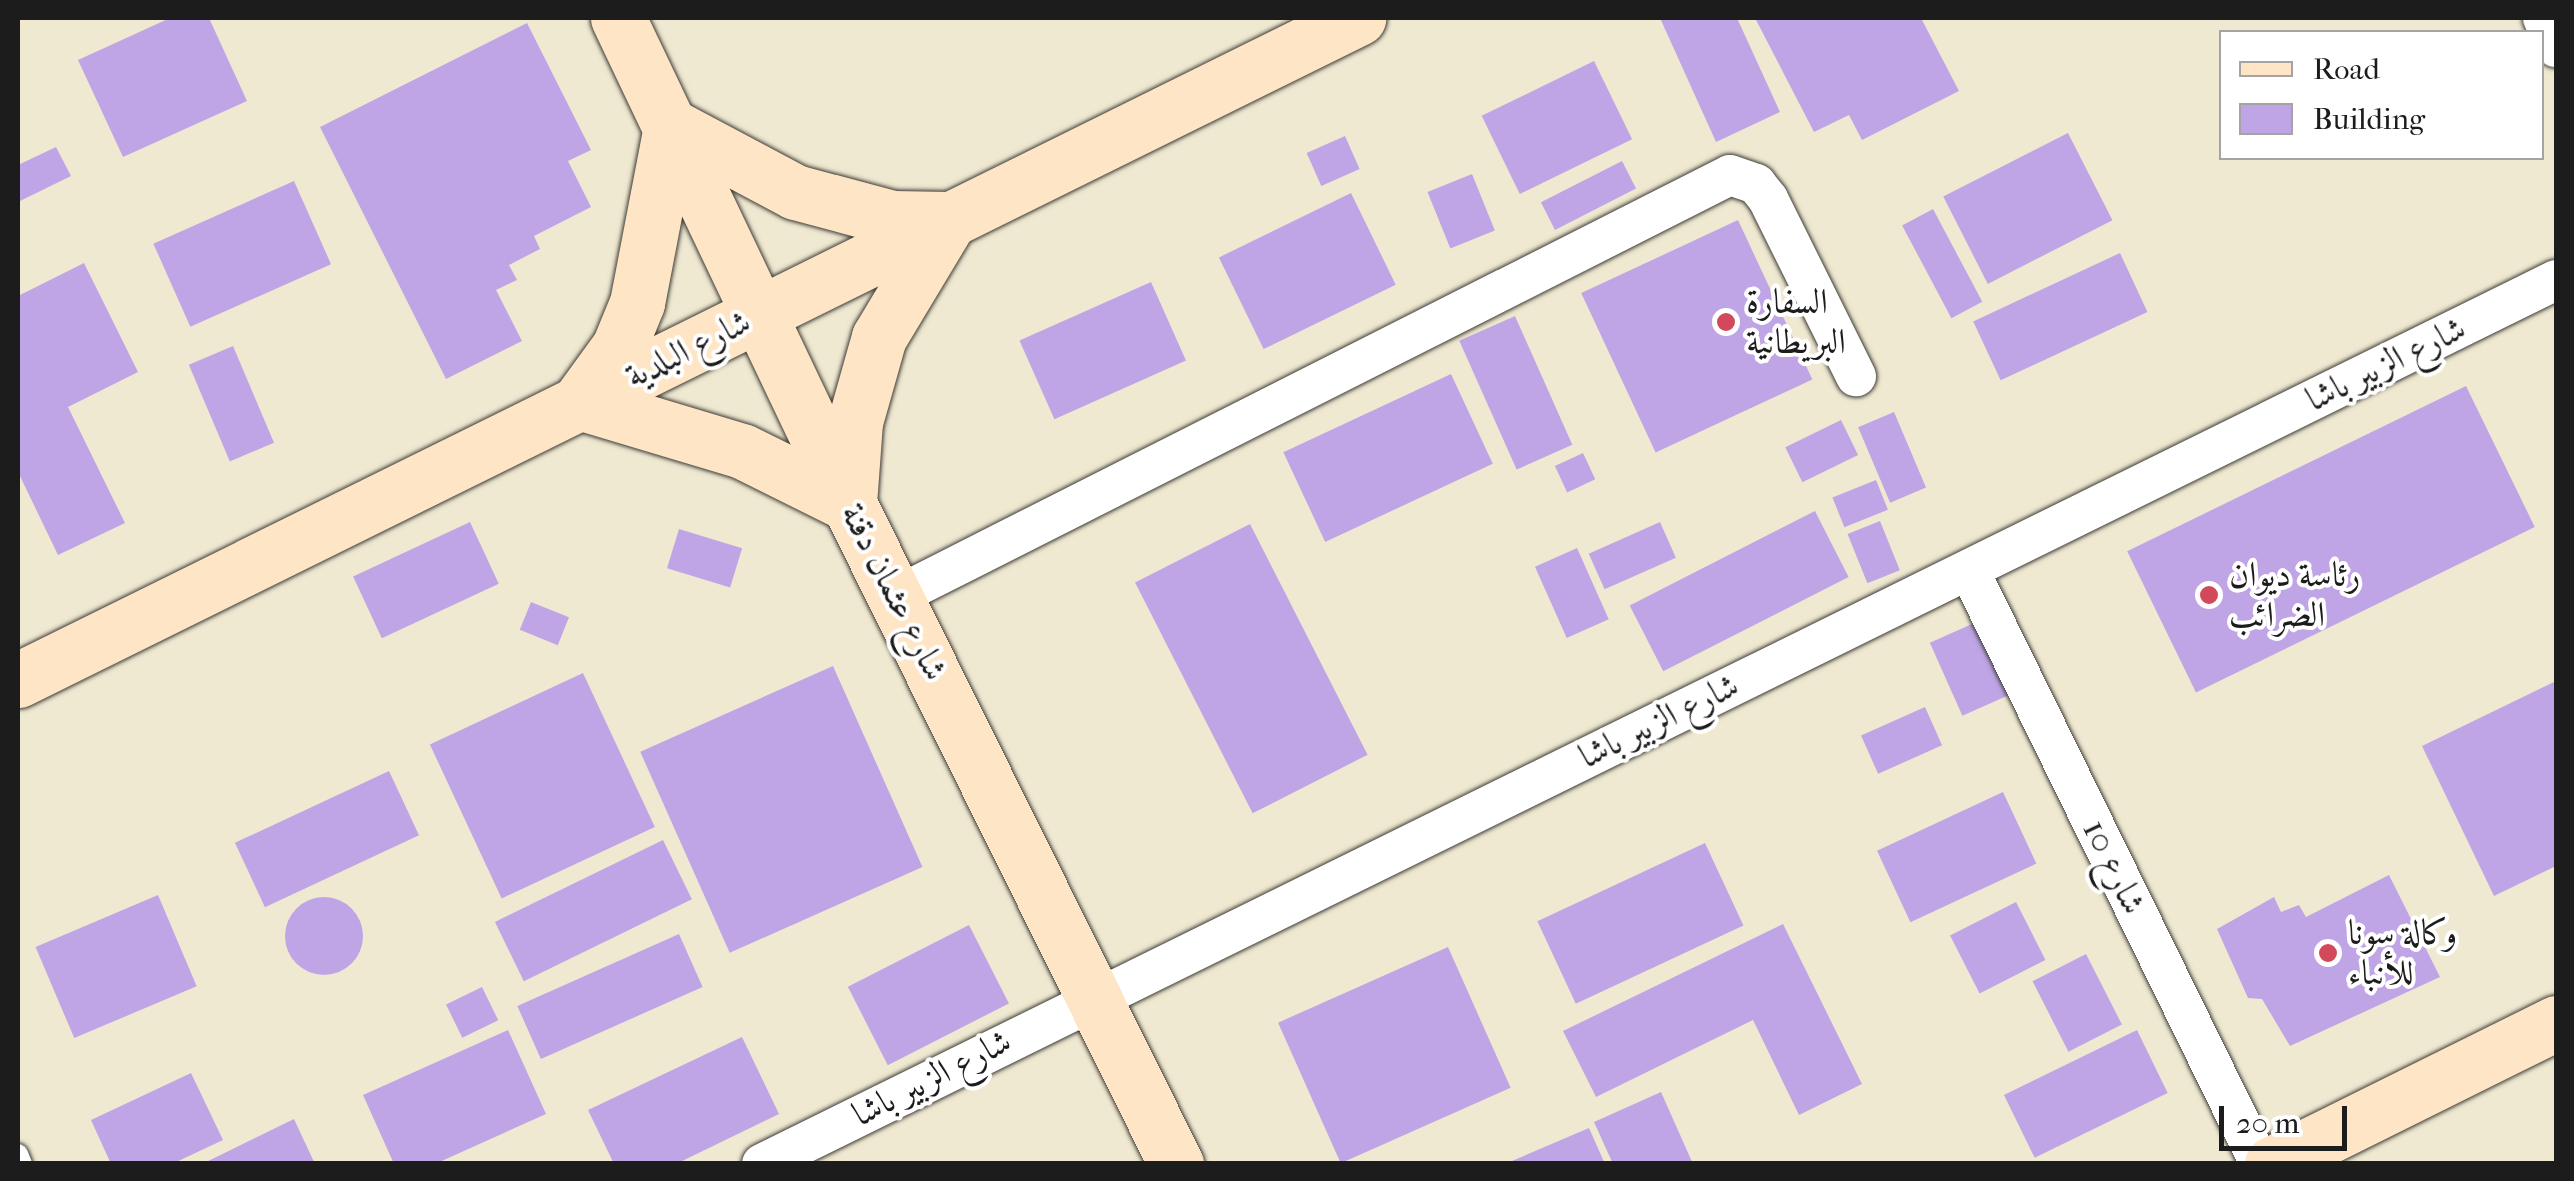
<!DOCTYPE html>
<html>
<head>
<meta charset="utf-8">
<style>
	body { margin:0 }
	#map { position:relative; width:2574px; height:1181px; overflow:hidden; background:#f0e9d1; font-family:"IM FELL French Canon",Amiri,serif }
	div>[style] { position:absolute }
	.building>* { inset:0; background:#c0a5e6; transform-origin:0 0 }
	.round { border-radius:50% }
	.roads { filter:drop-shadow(0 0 2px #3c3b37) drop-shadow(0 0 2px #3c3b37) }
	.lane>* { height:20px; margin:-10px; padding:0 10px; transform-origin:10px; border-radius:10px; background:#fff }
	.street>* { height:40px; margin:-20px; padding:0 20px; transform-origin:20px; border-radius:20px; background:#fff }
	.secondary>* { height:55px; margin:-27.5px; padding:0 27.5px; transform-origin:27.5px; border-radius:27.5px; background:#fee5c5 }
	.dots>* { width:28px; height:28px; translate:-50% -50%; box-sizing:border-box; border:5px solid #fff; border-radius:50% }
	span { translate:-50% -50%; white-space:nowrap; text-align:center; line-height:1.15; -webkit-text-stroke:8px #fff; paint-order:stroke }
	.poi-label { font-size:35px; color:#1c1c1c }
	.left { translate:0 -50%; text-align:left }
	.street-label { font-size:35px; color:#1c1c1c }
	.frame { position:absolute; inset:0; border:20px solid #1c1c1c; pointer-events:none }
	.legend { position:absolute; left:2219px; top:30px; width:325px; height:130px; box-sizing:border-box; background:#fff; border:2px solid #a4a4a4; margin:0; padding:12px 18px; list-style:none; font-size:30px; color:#1c1c1c }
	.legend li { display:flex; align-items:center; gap:20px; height:50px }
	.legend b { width:50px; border:2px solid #a4a4a4 }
	.scale { position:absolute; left:2219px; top:1106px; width:128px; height:45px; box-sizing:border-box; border:5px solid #1c1c1c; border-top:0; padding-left:12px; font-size:30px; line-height:35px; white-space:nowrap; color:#1c1c1c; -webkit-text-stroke:8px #fff; paint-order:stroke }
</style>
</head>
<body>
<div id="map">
	<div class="building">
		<i style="clip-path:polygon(170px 18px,209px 18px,247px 101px,123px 157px,78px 60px)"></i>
		<i style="clip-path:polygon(1660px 18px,1737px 18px,1780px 112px,1716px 142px)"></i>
		<i style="clip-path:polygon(1755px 18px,1921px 18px,1959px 91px,1862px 140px,1849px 115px,1814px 132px)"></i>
		<i style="clip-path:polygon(527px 23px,591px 150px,568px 161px,591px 207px,534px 236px,540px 249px,509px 265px,517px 280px,496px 290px,522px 341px,446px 379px,320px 127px)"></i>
		<i style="left:1594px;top:61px;width:87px;height:125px;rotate:64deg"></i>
		<i style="left:2068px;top:133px;width:98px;height:140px;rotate:63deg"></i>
		<i style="left:1345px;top:136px;width:36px;height:42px;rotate:66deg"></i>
		<i style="clip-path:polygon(56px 147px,71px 176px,18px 202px,18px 165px)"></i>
		<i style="left:1622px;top:161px;width:31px;height:91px;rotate:63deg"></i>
		<i style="left:1472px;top:174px;width:61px;height:48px;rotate:68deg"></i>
		<i style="left:294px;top:181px;width:91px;height:154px;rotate:66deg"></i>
		<i style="left:1351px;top:193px;width:102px;height:147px;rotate:64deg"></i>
		<i style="left:1933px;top:209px;width:105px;height:35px;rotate:62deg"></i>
		<i style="left:1738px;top:220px;width:176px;height:173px;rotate:65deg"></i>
		<i style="left:2120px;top:253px;width:65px;height:162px;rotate:65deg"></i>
		<i style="clip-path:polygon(84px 263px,138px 372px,68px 407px,125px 523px,58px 555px,18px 472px,18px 296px)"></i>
		<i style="left:1151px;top:282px;width:86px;height:144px;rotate:66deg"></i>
		<i style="left:1515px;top:316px;width:141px;height:61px;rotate:66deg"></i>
		<i style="left:233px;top:346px;width:105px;height:48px;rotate:67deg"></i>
		<i style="left:1451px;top:374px;width:99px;height:185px;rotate:65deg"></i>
		<i style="left:2466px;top:386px;width:157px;height:377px;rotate:64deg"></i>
		<i style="left:1894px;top:412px;width:82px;height:39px;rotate:67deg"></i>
		<i style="left:1841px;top:420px;width:39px;height:62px;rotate:64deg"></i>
		<i style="left:1583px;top:453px;width:29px;height:31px;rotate:65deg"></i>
		<i style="left:1876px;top:480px;width:32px;height:47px;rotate:68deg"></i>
		<i style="left:1815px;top:511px;width:74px;height:208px;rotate:63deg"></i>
		<i style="left:1880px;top:521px;width:53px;height:35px;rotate:68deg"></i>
		<i style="left:470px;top:522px;width:68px;height:129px;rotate:65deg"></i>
		<i style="left:1660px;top:522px;width:39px;height:78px;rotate:66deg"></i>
		<i style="left:1250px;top:524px;width:259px;height:129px;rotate:63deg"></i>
		<i style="left:679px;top:529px;width:66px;height:41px;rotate:17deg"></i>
		<i style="left:1577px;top:548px;width:78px;height:46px;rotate:66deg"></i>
		<i style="left:531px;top:602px;width:41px;height:30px;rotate:22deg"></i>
		<i style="left:1981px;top:620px;width:80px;height:56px;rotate:66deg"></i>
		<i style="left:833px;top:666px;width:220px;height:211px;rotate:66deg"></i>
		<i style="left:583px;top:673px;width:170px;height:169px;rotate:65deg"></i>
		<i style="clip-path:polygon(2556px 681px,2556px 866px,2494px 896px,2422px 746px)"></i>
		<i style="left:1925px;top:707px;width:42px;height:70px;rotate:66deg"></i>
		<i style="left:389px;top:771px;width:71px;height:170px;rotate:65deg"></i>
		<i style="left:2003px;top:792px;width:79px;height:139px;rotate:65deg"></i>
		<i style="left:663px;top:840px;width:66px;height:187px;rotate:64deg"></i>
		<i style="left:1705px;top:843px;width:91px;height:185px;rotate:65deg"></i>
		<i style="clip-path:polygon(2389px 875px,2440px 977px,2290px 1046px,2262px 999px,2248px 998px,2217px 929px,2274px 897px,2281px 912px,2299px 905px,2306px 917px)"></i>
		<i style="left:158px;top:895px;width:99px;height:133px;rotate:67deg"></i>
		<i class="round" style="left:285px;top:897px;width:78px;height:78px"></i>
		<i style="left:2016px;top:902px;width:65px;height:74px;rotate:63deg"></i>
		<i style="clip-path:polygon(1783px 924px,1862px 1084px,1799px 1115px,1753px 1020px,1596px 1097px,1563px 1031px)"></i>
		<i style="left:969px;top:925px;width:88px;height:136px;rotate:63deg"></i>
		<i style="left:679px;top:934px;width:58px;height:177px;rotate:66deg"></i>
		<i style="left:1448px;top:947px;width:154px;height:186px;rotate:66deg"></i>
		<i style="left:2086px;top:954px;width:79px;height:60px;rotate:63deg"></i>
		<i style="left:482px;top:987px;width:37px;height:40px;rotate:64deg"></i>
		<i style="clip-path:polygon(508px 1030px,546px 1114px,435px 1164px,394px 1164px,363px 1095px)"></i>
		<i style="left:2137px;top:1030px;width:70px;height:148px;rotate:64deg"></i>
		<i style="clip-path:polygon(742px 1037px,779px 1114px,676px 1164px,614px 1164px,588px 1110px)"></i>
		<i style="clip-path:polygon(191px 1073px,223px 1140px,172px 1164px,111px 1164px,91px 1120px)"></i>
		<i style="clip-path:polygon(1661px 1092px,1693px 1164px,1613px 1164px,1594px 1122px)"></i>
		<i style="clip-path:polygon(294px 1119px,315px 1164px,202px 1164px)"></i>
		<i style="clip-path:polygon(1589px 1128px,1605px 1164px,1513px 1164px,1512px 1161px)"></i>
	</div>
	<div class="roads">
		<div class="lane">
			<i style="left:18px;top:1154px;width:11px;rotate:68deg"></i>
		</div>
		<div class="street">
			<i style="left:2543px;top:18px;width:32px;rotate:66deg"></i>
			<i style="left:1969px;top:570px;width:661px;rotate:63.9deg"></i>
			<i style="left:897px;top:596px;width:933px;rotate:-26.81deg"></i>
			<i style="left:1730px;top:175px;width:28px;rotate:19deg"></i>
			<i style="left:1756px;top:184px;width:19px;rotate:51deg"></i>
			<i style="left:1768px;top:199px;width:198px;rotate:63.6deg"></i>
			<i style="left:762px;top:1164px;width:2000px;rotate:-26.23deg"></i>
		</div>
		<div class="secondary">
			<i style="left:618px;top:18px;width:538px;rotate:64.58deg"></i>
			<i style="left:849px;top:504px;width:737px;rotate:63.64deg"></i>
			<i style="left:671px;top:126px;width:140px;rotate:28deg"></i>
			<i style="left:795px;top:192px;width:100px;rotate:15deg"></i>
			<i style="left:892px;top:218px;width:58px;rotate:1deg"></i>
			<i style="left:950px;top:219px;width:138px;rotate:121deg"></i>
			<i style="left:879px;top:337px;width:88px;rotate:105.8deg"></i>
			<i style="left:855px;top:422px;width:82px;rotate:94.2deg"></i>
			<i style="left:849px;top:504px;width:119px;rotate:-153.6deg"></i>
			<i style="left:742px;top:451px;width:170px;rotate:-163.3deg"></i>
			<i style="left:579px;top:402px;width:68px;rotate:-54deg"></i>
			<i style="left:619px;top:347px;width:48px;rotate:-67.8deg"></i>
			<i style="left:637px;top:303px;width:180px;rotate:-79.1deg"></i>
			<i style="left:18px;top:680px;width:1495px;rotate:-26.29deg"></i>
			<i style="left:2272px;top:1164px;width:317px;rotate:-26.4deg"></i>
		</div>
	</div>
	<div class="dots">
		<i style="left:1726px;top:322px;background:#d1495b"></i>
		<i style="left:2209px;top:595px;background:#d1495b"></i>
		<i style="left:2328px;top:953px;background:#d1495b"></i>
	</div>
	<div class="poi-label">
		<span class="left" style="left:1746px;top:322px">السفارة<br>البريطانية</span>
		<span class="left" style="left:2229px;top:595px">رئاسة ديوان<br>الضرائب</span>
		<span class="left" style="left:2348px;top:953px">وكالة سونا<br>للأنباء</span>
	</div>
	<div class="street-label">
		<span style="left:688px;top:349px;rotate:-26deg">شارع البلدية</span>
		<span style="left:2386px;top:364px;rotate:-26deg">شارع الزبير باشا</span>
		<span style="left:894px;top:592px;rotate:63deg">شارع عثمان دقنة</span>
		<span style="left:1659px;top:721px;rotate:-26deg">شارع الزبير باشا</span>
		<span style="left:2114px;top:867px;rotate:64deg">شارع 10</span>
		<span style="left:932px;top:1078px;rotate:-27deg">شارع الزبير باشا</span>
	</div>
	<div class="frame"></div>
	<ul class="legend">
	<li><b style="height:12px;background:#fee5c5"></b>Road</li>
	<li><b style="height:28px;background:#c0a5e6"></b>Building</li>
	</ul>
	<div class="scale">20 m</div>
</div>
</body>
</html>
